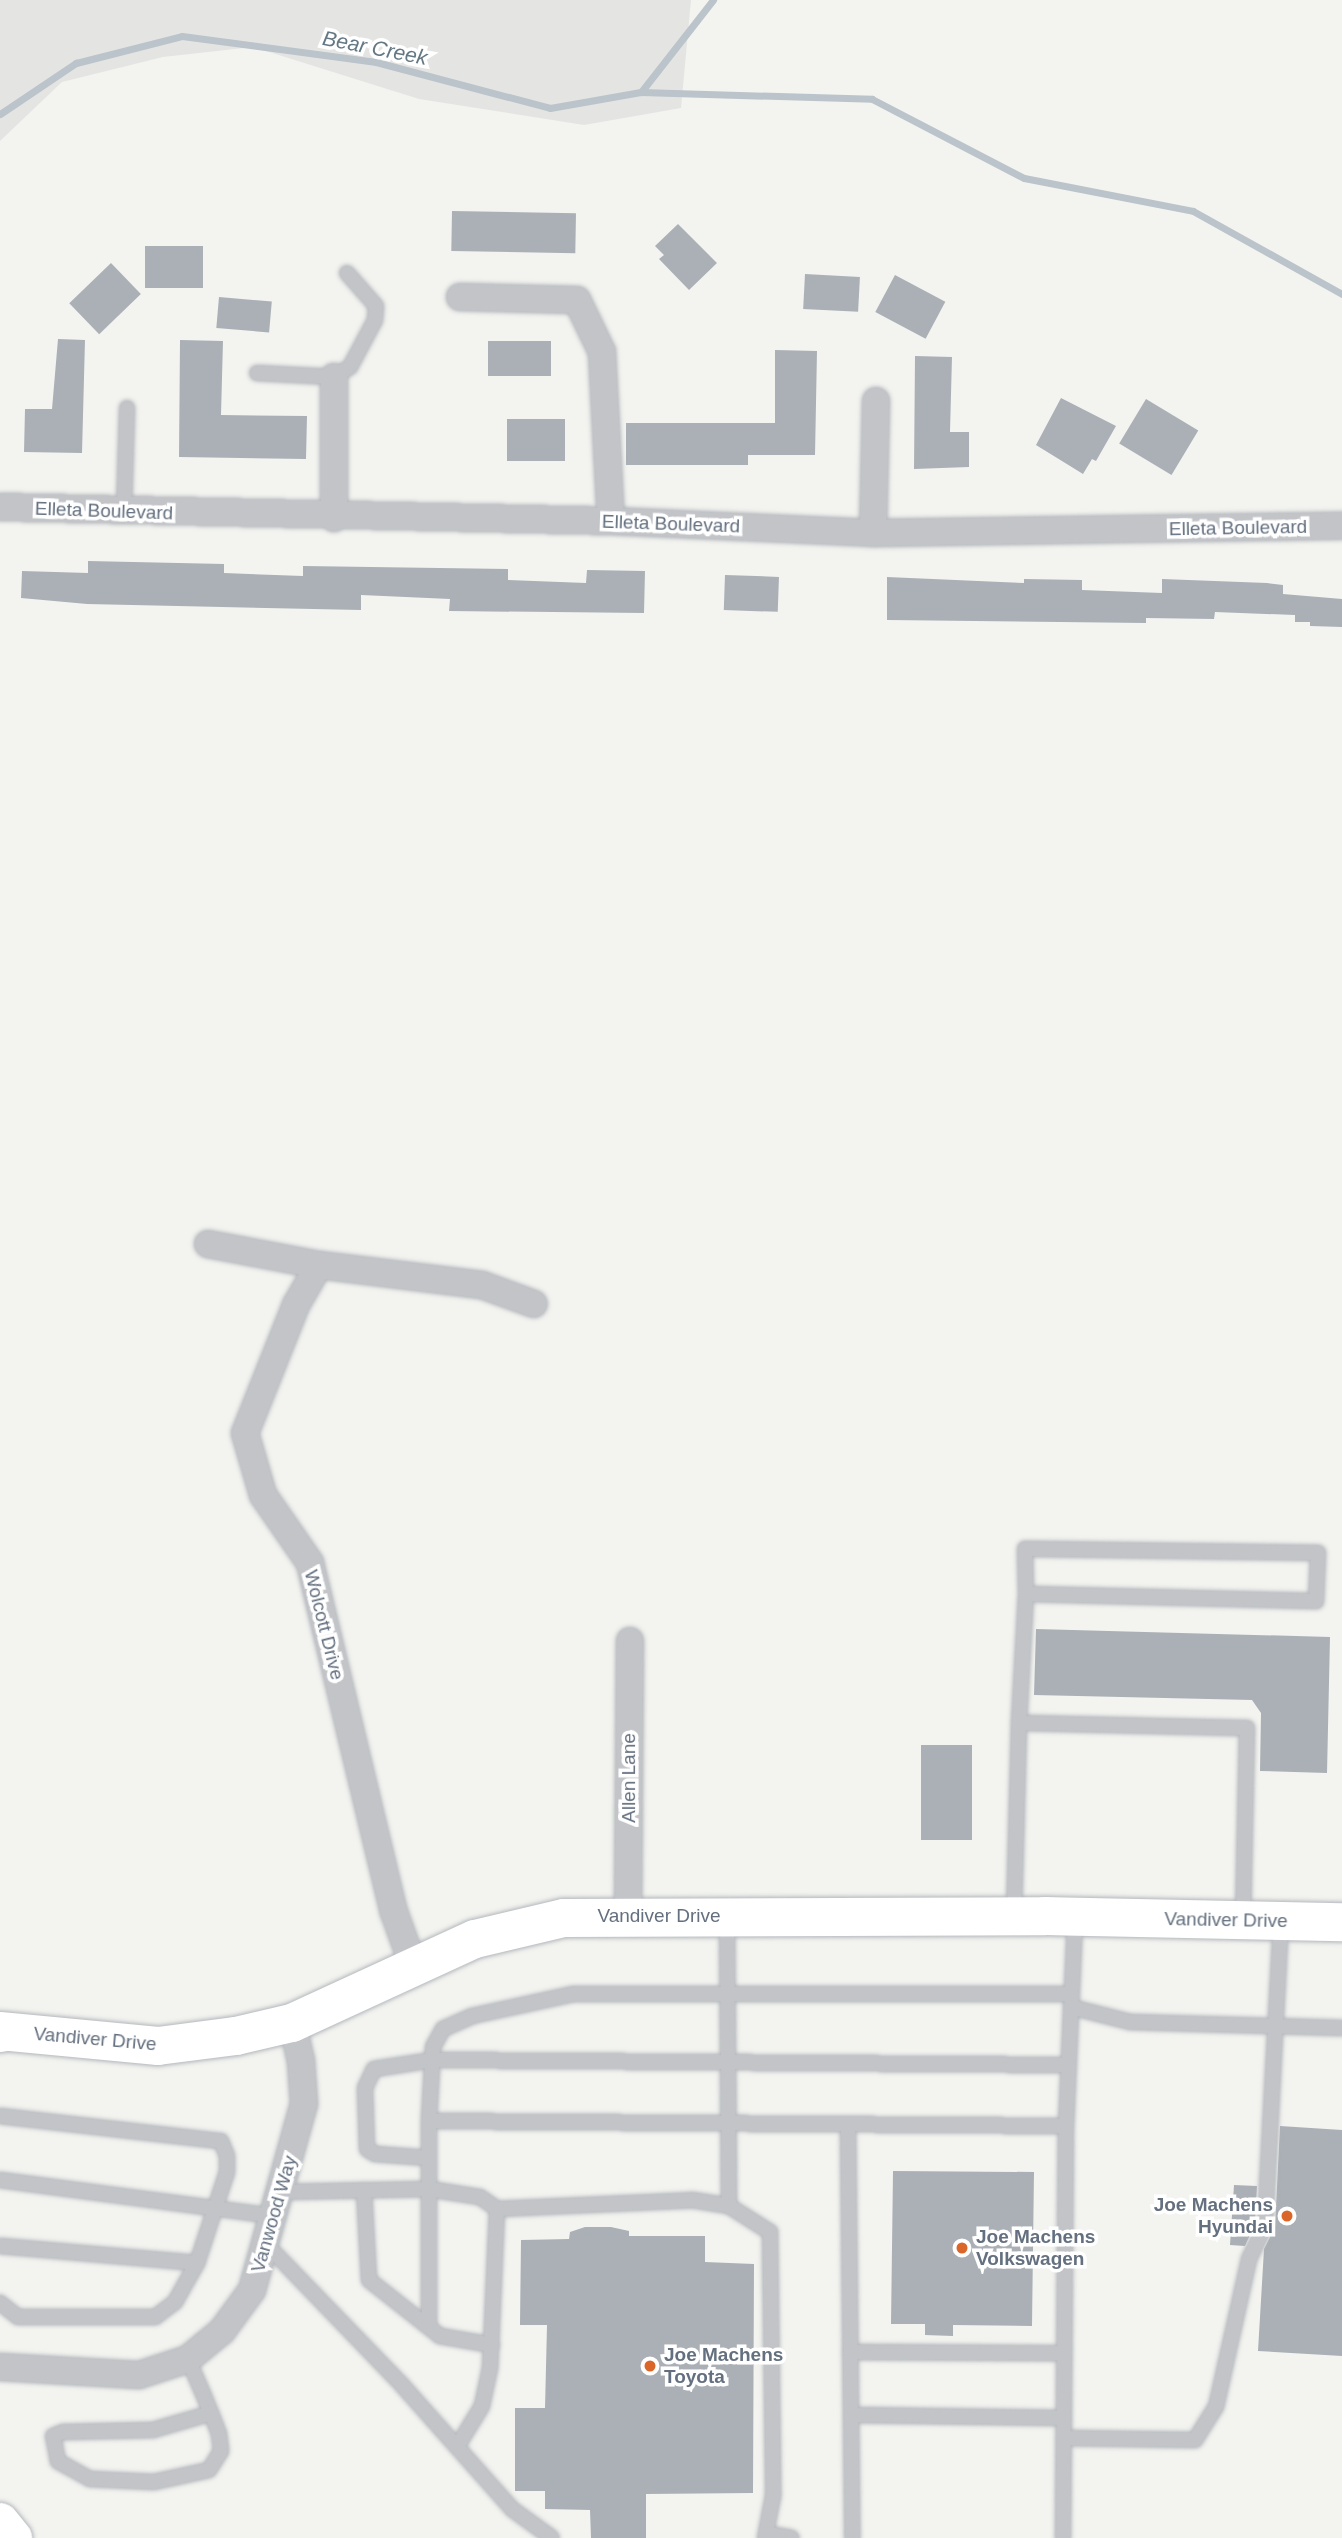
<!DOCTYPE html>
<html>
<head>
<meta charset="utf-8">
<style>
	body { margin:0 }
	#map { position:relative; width:1342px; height:2538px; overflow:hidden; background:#f3f4f0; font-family:Arial,sans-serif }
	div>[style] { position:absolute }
	.built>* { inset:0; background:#e4e5e3 }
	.stream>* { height:7px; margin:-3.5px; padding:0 3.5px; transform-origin:3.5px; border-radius:3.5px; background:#bac4ca }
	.building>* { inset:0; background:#aab0b5; transform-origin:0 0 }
	.roads { filter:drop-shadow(0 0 2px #b4b7bc) drop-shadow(0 0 2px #b4b7bc) }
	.lane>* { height:14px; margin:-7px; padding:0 7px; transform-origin:7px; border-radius:7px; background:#c2c4c8 }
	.street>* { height:26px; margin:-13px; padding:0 13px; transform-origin:13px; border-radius:13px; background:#c2c4c8 }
	.secondary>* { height:38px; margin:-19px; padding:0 19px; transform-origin:19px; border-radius:19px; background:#fff }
	.primary>* { height:38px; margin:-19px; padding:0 19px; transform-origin:19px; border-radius:19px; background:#fff }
	.highway>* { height:38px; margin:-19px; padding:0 19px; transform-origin:19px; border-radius:19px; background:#fff }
	.dots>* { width:19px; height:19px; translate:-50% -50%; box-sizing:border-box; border:4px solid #fff; border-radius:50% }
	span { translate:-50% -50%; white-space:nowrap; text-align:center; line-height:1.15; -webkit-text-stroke:7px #fff; paint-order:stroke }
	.street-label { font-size:19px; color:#64707f }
	.poi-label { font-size:19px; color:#64707f; font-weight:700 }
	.right { translate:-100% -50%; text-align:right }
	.left { translate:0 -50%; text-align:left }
	.water-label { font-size:21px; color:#647884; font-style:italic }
</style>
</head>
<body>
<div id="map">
	<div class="built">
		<i style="clip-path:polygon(0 0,691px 0,681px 108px,584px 125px,419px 99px,253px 47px,163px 57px,62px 82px,0 141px)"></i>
	</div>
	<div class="stream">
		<i style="left:641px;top:92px;width:231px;rotate:1.7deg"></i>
		<i style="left:872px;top:99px;width:171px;rotate:27.5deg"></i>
		<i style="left:1024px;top:178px;width:172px;rotate:11deg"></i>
		<i style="left:1193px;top:211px;width:171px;rotate:29.1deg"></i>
		<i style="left:0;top:114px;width:92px;rotate:-33.9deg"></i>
		<i style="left:76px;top:63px;width:109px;rotate:-14.3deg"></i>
		<i style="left:182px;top:36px;width:196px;rotate:7.6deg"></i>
		<i style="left:376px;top:62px;width:180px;rotate:14.8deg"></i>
		<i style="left:550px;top:108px;width:92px;rotate:-10deg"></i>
		<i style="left:641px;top:92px;width:117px;rotate:-52deg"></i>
	</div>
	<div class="building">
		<i style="left:452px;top:211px;width:124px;height:40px;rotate:1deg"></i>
		<i style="clip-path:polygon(678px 224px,717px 263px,689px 290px,659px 259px,664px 255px,655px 246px)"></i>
		<i style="left:145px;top:246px;width:58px;height:42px"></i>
		<i style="left:111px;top:263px;width:43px;height:58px;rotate:46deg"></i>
		<i style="left:805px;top:274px;width:55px;height:35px;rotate:3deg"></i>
		<i style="left:895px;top:275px;width:57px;height:42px;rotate:28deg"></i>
		<i style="left:219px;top:297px;width:53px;height:31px;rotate:5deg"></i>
		<i style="clip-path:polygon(58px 339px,85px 340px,82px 453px,24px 452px,25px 409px,52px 409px)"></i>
		<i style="clip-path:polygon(180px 340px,223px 341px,221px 415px,307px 416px,306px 459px,179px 457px)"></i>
		<i style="left:488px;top:341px;width:63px;height:35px"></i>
		<i style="clip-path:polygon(775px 350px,817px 351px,815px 455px,748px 455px,748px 465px,626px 465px,626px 423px,775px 423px)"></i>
		<i style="clip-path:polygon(915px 356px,952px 357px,950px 432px,969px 432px,969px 467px,914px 469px)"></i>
		<i style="clip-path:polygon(1061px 398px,1116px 426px,1096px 461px,1092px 459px,1083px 474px,1036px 445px)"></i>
		<i style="left:1146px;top:399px;width:61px;height:52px;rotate:31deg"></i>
		<i style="left:507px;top:419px;width:58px;height:42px"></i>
		<i style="clip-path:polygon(88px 561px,224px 564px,224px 573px,303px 576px,303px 566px,508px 569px,508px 580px,586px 583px,587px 570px,645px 571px,644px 613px,449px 611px,450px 599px,361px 595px,361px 610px,87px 604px,21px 598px,22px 571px,88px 573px)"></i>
		<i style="left:725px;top:575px;width:54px;height:35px;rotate:2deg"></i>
		<i style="clip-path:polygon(887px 577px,1024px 583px,1024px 579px,1082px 580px,1082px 590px,1162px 593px,1162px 579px,1267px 583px,1283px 585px,1283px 594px,1342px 599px,1342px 627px,1310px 626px,1310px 622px,1295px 622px,1295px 615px,1215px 612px,1214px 619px,1146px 618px,1146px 623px,887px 620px)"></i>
		<i style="clip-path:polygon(1036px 1629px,1330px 1637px,1327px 1773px,1260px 1771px,1261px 1713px,1252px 1700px,1034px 1695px)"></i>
		<i style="left:921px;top:1745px;width:51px;height:95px"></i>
		<i style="clip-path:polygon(1280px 2126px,1342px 2130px,1342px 2356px,1258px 2351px,1264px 2249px,1275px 2227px)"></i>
		<i style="clip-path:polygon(893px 2171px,1034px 2172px,1032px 2326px,953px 2325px,953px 2336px,925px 2335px,925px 2324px,891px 2324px)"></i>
		<i style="clip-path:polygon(1234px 2185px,1257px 2186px,1255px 2224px,1245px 2246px,1230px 2245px)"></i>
		<i style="clip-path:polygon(585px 2227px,611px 2227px,629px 2231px,629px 2236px,705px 2236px,705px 2262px,754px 2264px,753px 2493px,646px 2494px,646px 2538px,591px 2538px,590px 2510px,545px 2509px,545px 2491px,515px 2491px,515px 2408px,545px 2408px,547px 2325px,520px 2325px,521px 2240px,569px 2239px,570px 2232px)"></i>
	</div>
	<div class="roads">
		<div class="lane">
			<i style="left:257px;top:373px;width:77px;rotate:3deg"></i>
			<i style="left:334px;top:377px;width:19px;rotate:-32deg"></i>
			<i style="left:350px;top:367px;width:53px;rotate:-62deg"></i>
			<i style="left:375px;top:320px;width:14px;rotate:-86deg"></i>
			<i style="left:376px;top:306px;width:44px;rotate:-131.3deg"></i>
			<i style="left:124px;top:511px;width:103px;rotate:-88.3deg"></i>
			<i style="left:1019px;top:1723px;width:129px;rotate:-86.9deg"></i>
			<i style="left:1026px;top:1594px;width:290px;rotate:1.4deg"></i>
			<i style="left:1316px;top:1601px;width:48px;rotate:-87.6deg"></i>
			<i style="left:1318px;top:1553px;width:293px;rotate:-179.2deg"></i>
			<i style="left:1025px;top:1549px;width:45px;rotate:88.7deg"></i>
			<i style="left:1014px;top:1915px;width:192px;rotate:-88.5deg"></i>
			<i style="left:1019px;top:1723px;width:228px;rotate:1.3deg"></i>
			<i style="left:1247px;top:1728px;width:191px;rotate:91.2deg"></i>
			<i style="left:727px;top:1917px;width:289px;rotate:89.6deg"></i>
			<i style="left:1071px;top:2007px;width:61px;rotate:14.3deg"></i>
			<i style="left:1130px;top:2022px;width:212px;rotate:1.6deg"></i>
			<i style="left:0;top:2116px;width:222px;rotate:6.5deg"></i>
			<i style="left:221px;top:2141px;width:16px;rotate:68deg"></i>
			<i style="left:227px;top:2156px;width:16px;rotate:90deg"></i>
			<i style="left:227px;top:2172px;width:96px;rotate:108.2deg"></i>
			<i style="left:197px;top:2263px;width:45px;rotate:119.4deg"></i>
			<i style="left:175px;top:2302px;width:25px;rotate:143deg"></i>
			<i style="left:155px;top:2317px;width:137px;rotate:180deg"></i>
			<i style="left:18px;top:2317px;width:23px;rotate:-142deg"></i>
			<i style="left:429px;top:2121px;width:74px;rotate:-86.9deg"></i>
			<i style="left:433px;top:2047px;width:21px;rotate:-61deg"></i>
			<i style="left:443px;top:2029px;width:32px;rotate:-24deg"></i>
			<i style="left:472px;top:2016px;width:103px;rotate:-12.3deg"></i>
			<i style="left:573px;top:1994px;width:498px"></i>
			<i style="left:848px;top:2124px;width:414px;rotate:89.4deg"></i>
			<i style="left:429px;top:2158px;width:54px;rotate:-175.8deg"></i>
			<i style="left:375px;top:2154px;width:9px;rotate:-148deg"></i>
			<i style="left:367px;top:2149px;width:61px;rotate:-91.9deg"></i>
			<i style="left:365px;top:2088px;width:21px;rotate:-65deg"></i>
			<i style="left:374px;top:2069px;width:60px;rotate:-8.7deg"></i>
			<i style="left:433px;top:2060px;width:635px;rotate:0.45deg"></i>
			<i style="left:0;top:2180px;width:277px;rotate:7.5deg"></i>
			<i style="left:364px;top:2190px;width:90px;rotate:86.8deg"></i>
			<i style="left:369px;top:2280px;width:90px;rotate:38.3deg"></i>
			<i style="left:440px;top:2336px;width:53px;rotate:9.8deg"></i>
			<i style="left:282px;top:2192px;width:147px;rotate:-1.2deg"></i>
			<i style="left:429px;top:2189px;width:68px;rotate:-90deg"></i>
			<i style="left:429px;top:2121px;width:637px;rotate:0.45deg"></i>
			<i style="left:1066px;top:2126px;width:208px;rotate:-87.5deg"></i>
			<i style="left:497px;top:2209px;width:195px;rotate:-2.6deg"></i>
			<i style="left:692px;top:2200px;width:37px;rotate:9deg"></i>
			<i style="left:729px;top:2206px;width:49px;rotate:32.4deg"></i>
			<i style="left:770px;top:2232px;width:264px;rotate:89.3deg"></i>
			<i style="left:773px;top:2496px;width:43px;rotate:100.8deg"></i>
			<i style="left:267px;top:2245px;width:194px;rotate:46deg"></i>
			<i style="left:402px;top:2385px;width:166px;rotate:48.4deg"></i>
			<i style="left:512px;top:2509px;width:49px;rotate:35.9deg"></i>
			<i style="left:0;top:2246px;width:198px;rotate:4.9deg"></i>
			<i style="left:429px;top:2327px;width:138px;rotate:-90deg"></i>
			<i style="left:429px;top:2189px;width:52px;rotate:8.9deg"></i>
			<i style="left:480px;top:2197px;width:21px;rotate:35deg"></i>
			<i style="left:497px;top:2209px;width:159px;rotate:92.5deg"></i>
			<i style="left:490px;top:2368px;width:39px;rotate:102deg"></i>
			<i style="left:482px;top:2406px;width:48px;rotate:121.4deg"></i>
			<i style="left:850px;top:2352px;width:214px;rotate:0.3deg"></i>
			<i style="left:188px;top:2359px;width:40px;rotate:66.6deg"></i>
			<i style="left:204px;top:2396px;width:18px;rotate:68deg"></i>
			<i style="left:211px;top:2413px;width:22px;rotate:69deg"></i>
			<i style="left:219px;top:2434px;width:17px;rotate:83deg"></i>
			<i style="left:221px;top:2451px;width:22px;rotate:122deg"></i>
			<i style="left:209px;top:2470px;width:56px;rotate:167.7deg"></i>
			<i style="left:154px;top:2482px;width:64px;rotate:-177.3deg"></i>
			<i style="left:90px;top:2479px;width:37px;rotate:-151deg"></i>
			<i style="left:58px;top:2461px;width:25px;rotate:-101deg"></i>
			<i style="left:53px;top:2436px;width:11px;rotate:-22deg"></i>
			<i style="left:63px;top:2432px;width:90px;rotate:-1.3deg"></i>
			<i style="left:153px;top:2430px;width:60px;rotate:-16.3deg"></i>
			<i style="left:851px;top:2415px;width:213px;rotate:0.8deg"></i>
			<i style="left:1064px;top:2438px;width:131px;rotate:0.9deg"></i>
			<i style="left:1195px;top:2440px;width:39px;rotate:-58deg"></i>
			<i style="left:1216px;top:2407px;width:152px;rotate:-77.4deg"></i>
			<i style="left:1249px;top:2259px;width:37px;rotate:-64deg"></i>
			<i style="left:1265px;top:2226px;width:304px;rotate:-87deg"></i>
			<i style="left:769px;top:2534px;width:23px;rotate:10deg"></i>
			<i style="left:1063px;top:2538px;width:412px;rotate:-89.6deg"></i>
		</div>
		<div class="street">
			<i style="left:460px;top:297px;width:117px;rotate:1.5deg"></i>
			<i style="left:577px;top:300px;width:58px;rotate:64.3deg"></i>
			<i style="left:602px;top:352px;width:169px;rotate:87deg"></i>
			<i style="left:334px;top:377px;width:141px;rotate:90deg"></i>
			<i style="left:0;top:507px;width:611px;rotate:1.31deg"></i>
			<i style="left:611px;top:521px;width:262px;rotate:2.6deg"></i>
			<i style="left:873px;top:533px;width:469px;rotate:-0.9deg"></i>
			<i style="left:873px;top:533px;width:132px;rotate:-88.7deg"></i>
			<i style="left:208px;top:1244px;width:113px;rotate:10.7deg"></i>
			<i style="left:319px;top:1265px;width:164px;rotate:7deg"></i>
			<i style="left:482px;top:1285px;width:55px;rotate:20.1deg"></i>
			<i style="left:319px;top:1265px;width:46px;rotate:119.9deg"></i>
			<i style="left:296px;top:1305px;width:138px;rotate:111.7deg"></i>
			<i style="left:245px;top:1433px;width:65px;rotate:73.8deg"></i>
			<i style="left:263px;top:1495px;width:83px;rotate:55.3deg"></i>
			<i style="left:310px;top:1563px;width:359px;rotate:76.5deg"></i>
			<i style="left:394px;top:1912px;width:56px;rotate:70.3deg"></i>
			<i style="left:628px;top:1915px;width:274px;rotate:-89.6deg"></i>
			<i style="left:0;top:2367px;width:139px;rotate:3.3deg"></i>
			<i style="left:139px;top:2375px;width:52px;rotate:-18.1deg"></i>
			<i style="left:188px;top:2359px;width:44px;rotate:-39.5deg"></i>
			<i style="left:222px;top:2331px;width:51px;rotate:-53.8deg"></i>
			<i style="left:252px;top:2290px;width:193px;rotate:-74.4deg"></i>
			<i style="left:304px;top:2104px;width:43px;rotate:-94deg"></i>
			<i style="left:301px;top:2061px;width:39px;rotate:-103deg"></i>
		</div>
		<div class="secondary">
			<i style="left:0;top:2031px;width:159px;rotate:5.4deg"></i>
			<i style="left:158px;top:2046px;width:79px;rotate:-7.3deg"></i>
			<i style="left:236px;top:2036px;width:57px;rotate:-13.1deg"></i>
			<i style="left:292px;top:2023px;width:201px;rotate:-24.7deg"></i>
			<i style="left:475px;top:1939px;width:91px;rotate:-13.3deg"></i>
			<i style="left:564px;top:1918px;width:481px;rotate:-0.2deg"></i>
			<i style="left:1045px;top:1916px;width:297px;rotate:1.2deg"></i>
		</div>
		<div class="primary">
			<i style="left:0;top:2033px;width:6px;rotate:-9deg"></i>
		</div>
		<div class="highway">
			<i style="left:0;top:2522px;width:21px;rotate:51deg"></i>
		</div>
	</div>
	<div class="dots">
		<i style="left:1287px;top:2216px;background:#da6629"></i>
		<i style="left:962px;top:2248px;background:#da6629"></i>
		<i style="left:650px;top:2366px;background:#da6629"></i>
	</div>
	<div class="street-label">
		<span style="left:104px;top:511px;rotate:2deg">Elleta Boulevard</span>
		<span style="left:671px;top:524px;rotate:2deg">Elleta Boulevard</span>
		<span style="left:1238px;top:528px;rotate:-1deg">Elleta Boulevard</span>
		<span style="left:324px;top:1625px;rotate:76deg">Wolcott Drive</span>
		<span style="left:629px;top:1778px;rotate:-90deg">Allen Lane</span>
		<span style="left:659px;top:1916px">Vandiver Drive</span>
		<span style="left:1226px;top:1920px;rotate:1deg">Vandiver Drive</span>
		<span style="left:95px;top:2039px;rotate:5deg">Vandiver Drive</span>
		<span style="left:274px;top:2214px;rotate:-74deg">Vanwood Way</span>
	</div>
	<div class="poi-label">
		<span class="right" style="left:1273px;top:2216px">Joe Machens<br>Hyundai</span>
		<span class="left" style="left:976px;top:2248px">Joe Machens<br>Volkswagen</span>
		<span class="left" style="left:664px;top:2366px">Joe Machens<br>Toyota</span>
	</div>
	<div class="water-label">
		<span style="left:375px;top:48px;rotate:11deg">Bear Creek</span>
	</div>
</div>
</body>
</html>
